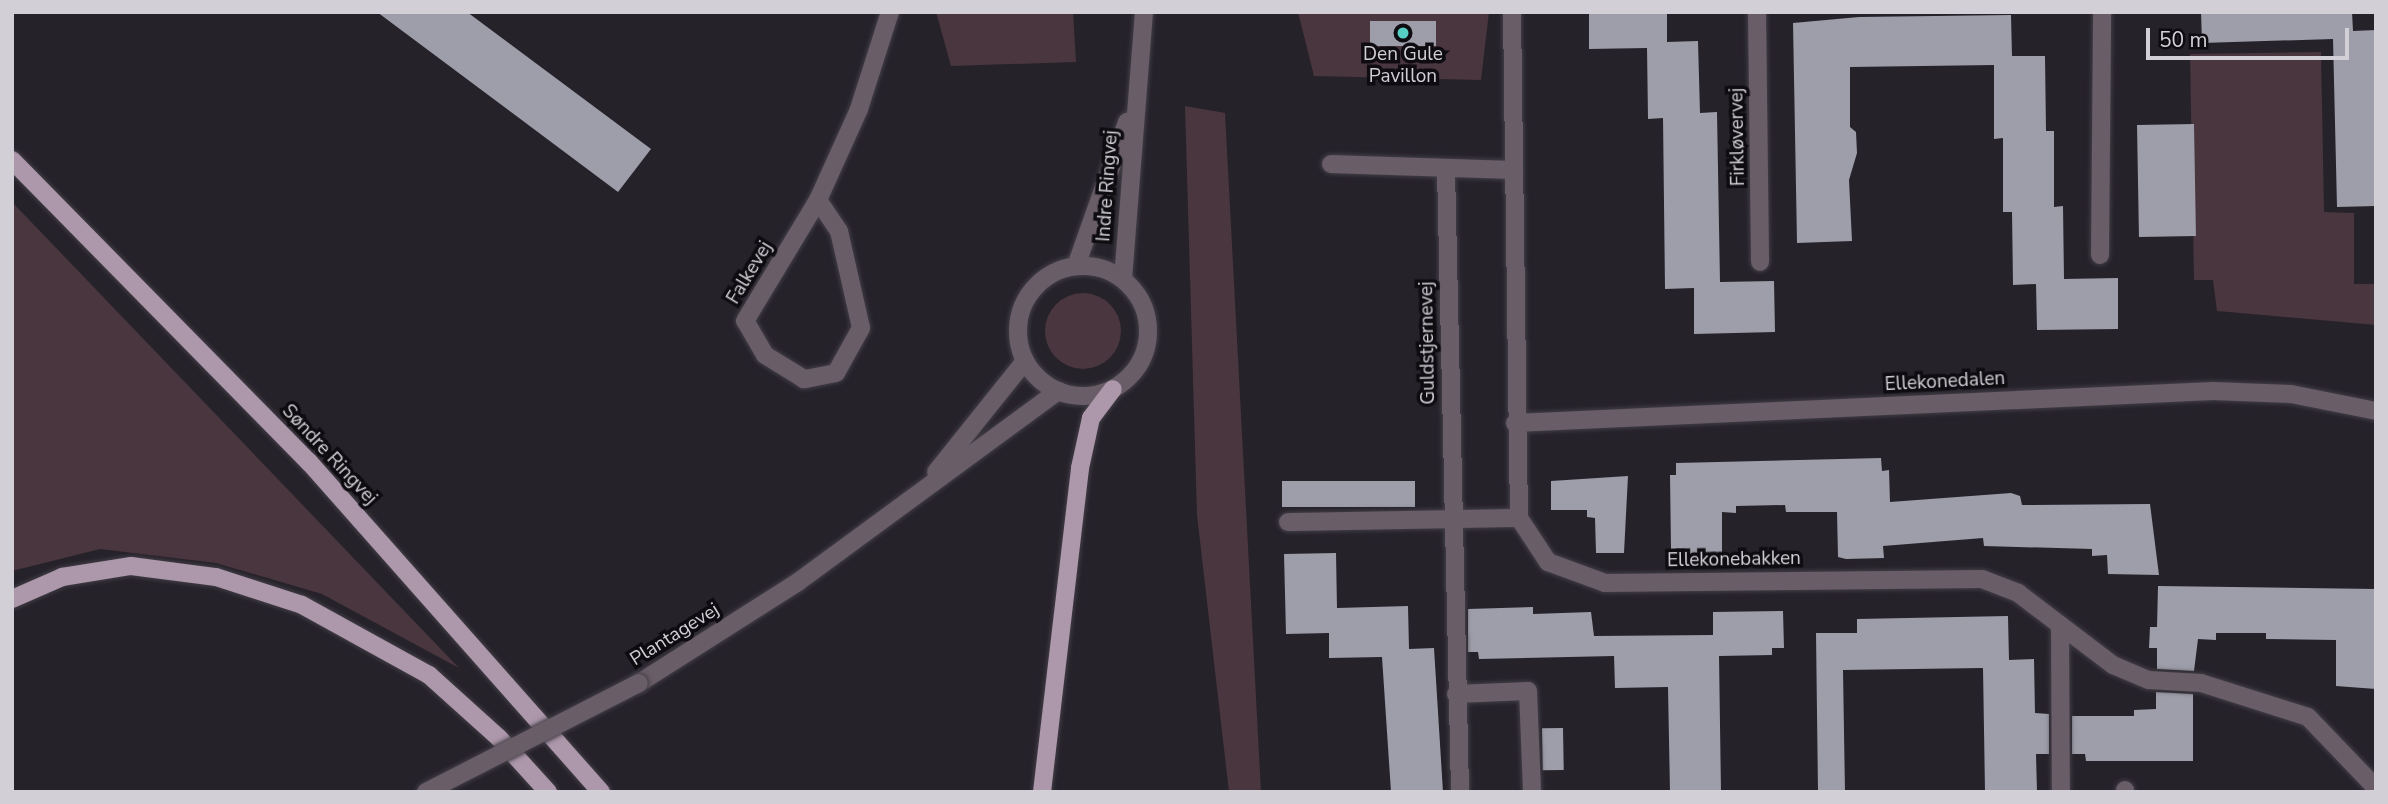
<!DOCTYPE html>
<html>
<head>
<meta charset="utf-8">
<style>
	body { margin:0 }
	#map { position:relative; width:2388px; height:804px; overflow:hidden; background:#26222a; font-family:"Nunito Sans",sans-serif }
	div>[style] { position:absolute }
	.green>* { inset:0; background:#4a363e }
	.round { border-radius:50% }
	.building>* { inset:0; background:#9d9ea9; transform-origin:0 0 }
	.roads { filter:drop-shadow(0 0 2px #423e46) drop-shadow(0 0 2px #423e46) }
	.minor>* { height:18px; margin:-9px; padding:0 9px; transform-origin:9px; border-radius:9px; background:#695d67 }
	.minor>.ring { margin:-9px; padding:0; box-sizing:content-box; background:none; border:18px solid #695d67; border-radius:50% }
	.major>* { height:18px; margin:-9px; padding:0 9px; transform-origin:9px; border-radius:9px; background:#ad97ab }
	.bridges { filter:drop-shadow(0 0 2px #423e46) drop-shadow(0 0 2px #423e46) }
	.minor-bridge>* { height:18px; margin:-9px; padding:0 9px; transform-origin:9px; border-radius:9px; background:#695d67 }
	.dots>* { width:19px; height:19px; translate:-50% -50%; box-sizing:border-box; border:4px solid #0e0c10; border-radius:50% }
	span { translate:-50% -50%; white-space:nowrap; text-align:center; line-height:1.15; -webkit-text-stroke:7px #0e0c10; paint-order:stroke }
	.poi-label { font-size:19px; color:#d2d0d6 }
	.street-label { font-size:19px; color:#d2d0d6 }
	.frame { position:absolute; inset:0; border:14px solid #d2d0d6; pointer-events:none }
	.scale { position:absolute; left:2146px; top:28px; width:203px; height:32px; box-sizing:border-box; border:4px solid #d2d0d6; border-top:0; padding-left:9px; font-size:21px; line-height:24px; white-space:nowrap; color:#d2d0d6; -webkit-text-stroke:5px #0e0c10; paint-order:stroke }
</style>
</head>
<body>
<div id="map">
	<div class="green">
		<i style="clip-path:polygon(936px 12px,1073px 12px,1076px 62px,951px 66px)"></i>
		<i style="clip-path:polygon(1298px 12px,1489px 12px,1481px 80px,1314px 76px)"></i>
		<i style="clip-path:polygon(2321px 52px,2324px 212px,2354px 213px,2354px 284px,2376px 284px,2376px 325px,2217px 311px,2213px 280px,2194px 280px,2190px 54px)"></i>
		<i style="clip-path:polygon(1185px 106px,1225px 113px,1261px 792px,1229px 792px,1197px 515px)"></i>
		<i style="clip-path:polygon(12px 202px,459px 668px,322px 594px,216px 563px,100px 549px,12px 571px)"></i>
		<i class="round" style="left:1045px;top:293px;width:76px;height:76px"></i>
	</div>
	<div class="building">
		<i style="clip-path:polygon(377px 12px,467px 12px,651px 149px,618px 192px)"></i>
		<i style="clip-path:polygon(1589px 12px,1667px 12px,1667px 42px,1698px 41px,1700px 113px,1717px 112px,1720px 282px,1774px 281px,1775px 332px,1694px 334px,1694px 288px,1665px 289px,1663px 118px,1648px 119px,1647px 48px,1589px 49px)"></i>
		<i style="clip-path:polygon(2201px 12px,2352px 12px,2353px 31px,2376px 30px,2376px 206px,2337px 207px,2333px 39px,2202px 43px)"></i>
		<i style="clip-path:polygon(2011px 15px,2012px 56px,2045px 56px,2046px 131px,2054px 131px,2054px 207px,2063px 206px,2064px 279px,2118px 278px,2118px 329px,2037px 330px,2036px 284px,2013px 285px,2012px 212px,2003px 212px,2003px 138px,1994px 139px,1994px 65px,1850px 67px,1850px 127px,1856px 132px,1857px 153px,1849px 180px,1852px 241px,1797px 243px,1793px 23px,1859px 17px)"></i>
		<i style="left:1370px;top:21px;width:66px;height:25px"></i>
		<i style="left:2194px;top:124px;width:112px;height:57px;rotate:89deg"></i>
		<i style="clip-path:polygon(1881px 458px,1882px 471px,1889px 470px,1890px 502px,2011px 493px,2020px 496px,2022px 505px,2150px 504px,2159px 575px,2108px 574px,2107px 555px,2092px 556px,2092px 549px,1984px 546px,1983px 538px,1883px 546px,1884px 558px,1846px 559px,1838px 557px,1837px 512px,1786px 512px,1785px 505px,1736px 506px,1736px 513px,1722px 512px,1722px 558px,1678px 560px,1678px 549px,1671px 549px,1670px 475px,1676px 475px,1676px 463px)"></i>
		<i style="clip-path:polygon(1628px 476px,1624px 553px,1596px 553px,1595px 518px,1587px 517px,1587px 510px,1551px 510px,1551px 481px)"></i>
		<i style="left:1415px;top:481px;width:26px;height:133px;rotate:90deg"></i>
		<i style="clip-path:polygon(1336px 553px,1337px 608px,1408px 606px,1409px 649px,1434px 648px,1443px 792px,1391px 792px,1382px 657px,1329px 658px,1329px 633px,1286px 634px,1284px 554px)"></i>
		<i style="clip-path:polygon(2158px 586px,2376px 589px,2376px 689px,2336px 686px,2336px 640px,2266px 639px,2266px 633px,2216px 633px,2216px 640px,2198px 639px,2194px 671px,2157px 669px,2157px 648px,2149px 648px,2150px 627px,2157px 627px)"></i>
		<i style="clip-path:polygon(1533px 607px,1533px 614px,1591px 612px,1594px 636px,1713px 635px,1713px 612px,1783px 611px,1784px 648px,1772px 648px,1772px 655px,1719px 656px,1721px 792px,1670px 792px,1668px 687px,1615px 688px,1614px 656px,1479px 659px,1478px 652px,1468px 652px,1468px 609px)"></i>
		<i style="clip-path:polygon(2008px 616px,2009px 660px,2034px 659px,2035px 713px,2049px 714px,2049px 754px,2036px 754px,2037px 792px,1985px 792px,1983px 668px,1843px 670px,1845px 792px,1818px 792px,1816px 633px,1857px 633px,1857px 619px)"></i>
		<i style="clip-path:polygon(2156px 692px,2193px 694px,2193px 761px,2086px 761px,2085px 754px,2072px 754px,2072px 716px,2134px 716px,2134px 710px,2156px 709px)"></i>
		<i style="left:1563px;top:728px;width:42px;height:21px;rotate:89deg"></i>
	</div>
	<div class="roads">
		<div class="minor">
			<i style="left:1512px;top:12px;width:506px;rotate:89.21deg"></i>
			<i style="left:1519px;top:518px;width:53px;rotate:56.6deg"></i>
			<i style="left:1548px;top:562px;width:61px;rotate:20.2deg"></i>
			<i style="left:1605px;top:583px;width:377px;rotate:-0.6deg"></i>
			<i style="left:1982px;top:579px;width:39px;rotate:21deg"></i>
			<i style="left:2018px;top:593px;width:119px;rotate:37.2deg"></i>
			<i style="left:2113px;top:665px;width:39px;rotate:23deg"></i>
			<i style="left:2149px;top:680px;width:52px;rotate:3.3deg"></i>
			<i style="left:2201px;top:683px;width:112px;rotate:17.6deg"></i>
			<i style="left:2308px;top:717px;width:98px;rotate:46.2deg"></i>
			<i style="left:1757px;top:12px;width:250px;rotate:89.3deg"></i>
			<i style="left:1331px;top:164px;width:181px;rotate:1.9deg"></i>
			<i style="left:1446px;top:169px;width:623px;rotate:88.71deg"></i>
			<i style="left:818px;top:200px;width:37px;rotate:56deg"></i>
			<i style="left:839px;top:231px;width:99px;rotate:77.2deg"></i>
			<i style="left:861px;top:328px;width:51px;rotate:119.1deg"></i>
			<i style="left:836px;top:373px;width:33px;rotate:169deg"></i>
			<i style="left:804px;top:379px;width:46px;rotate:-148.4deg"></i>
			<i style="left:765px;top:355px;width:39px;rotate:-120deg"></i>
			<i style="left:745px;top:321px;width:141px;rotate:-58.9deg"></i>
			<i style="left:818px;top:200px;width:100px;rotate:-65.7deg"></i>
			<i style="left:859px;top:109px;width:102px;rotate:-72.3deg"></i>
			<i style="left:2100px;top:255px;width:243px;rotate:-89.5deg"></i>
			<i style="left:1076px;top:266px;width:153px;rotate:-70.5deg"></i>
			<i class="ring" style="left:1018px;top:266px;width:112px;height:112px"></i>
			<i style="left:1123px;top:279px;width:268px;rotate:-85.5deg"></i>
			<i style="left:1515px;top:423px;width:699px;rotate:-2.62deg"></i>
			<i style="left:2213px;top:391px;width:78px;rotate:2.2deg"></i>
			<i style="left:2291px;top:394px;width:87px;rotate:11.3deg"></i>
			<i style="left:936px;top:472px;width:142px;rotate:-51.3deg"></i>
			<i style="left:1288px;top:522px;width:231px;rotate:-1deg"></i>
			<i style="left:2060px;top:625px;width:167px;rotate:89.7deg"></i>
			<i style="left:639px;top:683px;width:188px;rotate:-32.4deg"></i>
			<i style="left:798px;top:582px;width:323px;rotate:-36.3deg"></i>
			<i style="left:1456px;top:694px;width:72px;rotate:-2.4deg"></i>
			<i style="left:1528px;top:691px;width:101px;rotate:87.7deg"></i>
			<i style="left:2125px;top:790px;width:2px;rotate:90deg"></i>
		</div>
		<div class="major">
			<i style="left:12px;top:160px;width:424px;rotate:45.5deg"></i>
			<i style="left:309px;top:462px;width:441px;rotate:48.5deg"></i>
			<i style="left:12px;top:599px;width:55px;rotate:-23.7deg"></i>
			<i style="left:62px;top:577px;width:70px;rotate:-9.1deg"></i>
			<i style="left:131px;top:566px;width:86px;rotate:7.4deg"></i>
			<i style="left:216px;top:577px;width:90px;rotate:18deg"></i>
			<i style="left:302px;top:605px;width:145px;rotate:28.9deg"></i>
			<i style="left:429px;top:675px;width:94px;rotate:42deg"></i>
			<i style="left:499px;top:738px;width:73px;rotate:47.8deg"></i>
			<i style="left:1042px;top:792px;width:326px;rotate:-83.3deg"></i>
			<i style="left:1080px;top:468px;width:51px;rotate:-77.6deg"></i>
			<i style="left:1091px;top:418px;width:36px;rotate:-53deg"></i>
		</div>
	</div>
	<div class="bridges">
		<div class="minor-bridge">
			<i style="left:426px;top:792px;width:239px;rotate:-27.1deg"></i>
		</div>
	</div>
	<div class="dots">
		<i style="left:1403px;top:33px;background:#56cec3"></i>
	</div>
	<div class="poi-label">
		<span style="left:1403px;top:66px">Den Gule<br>Pavillon</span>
	</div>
	<div class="street-label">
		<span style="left:1738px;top:137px;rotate:-91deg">Firkløvervej</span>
		<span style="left:1108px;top:186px;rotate:-86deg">Indre Ringvej</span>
		<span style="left:750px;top:273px;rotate:-59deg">Falkevej</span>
		<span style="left:1428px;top:343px;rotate:-91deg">Guldstjernevej</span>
		<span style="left:1945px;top:382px;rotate:-3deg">Ellekonedalen</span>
		<span style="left:329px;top:455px;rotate:47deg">Søndre Ringvej</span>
		<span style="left:1734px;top:560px;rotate:-1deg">Ellekonebakken</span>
		<span style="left:675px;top:635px;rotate:-32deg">Plantagevej</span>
	</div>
	<div class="frame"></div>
	<div class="scale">50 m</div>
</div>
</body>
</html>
